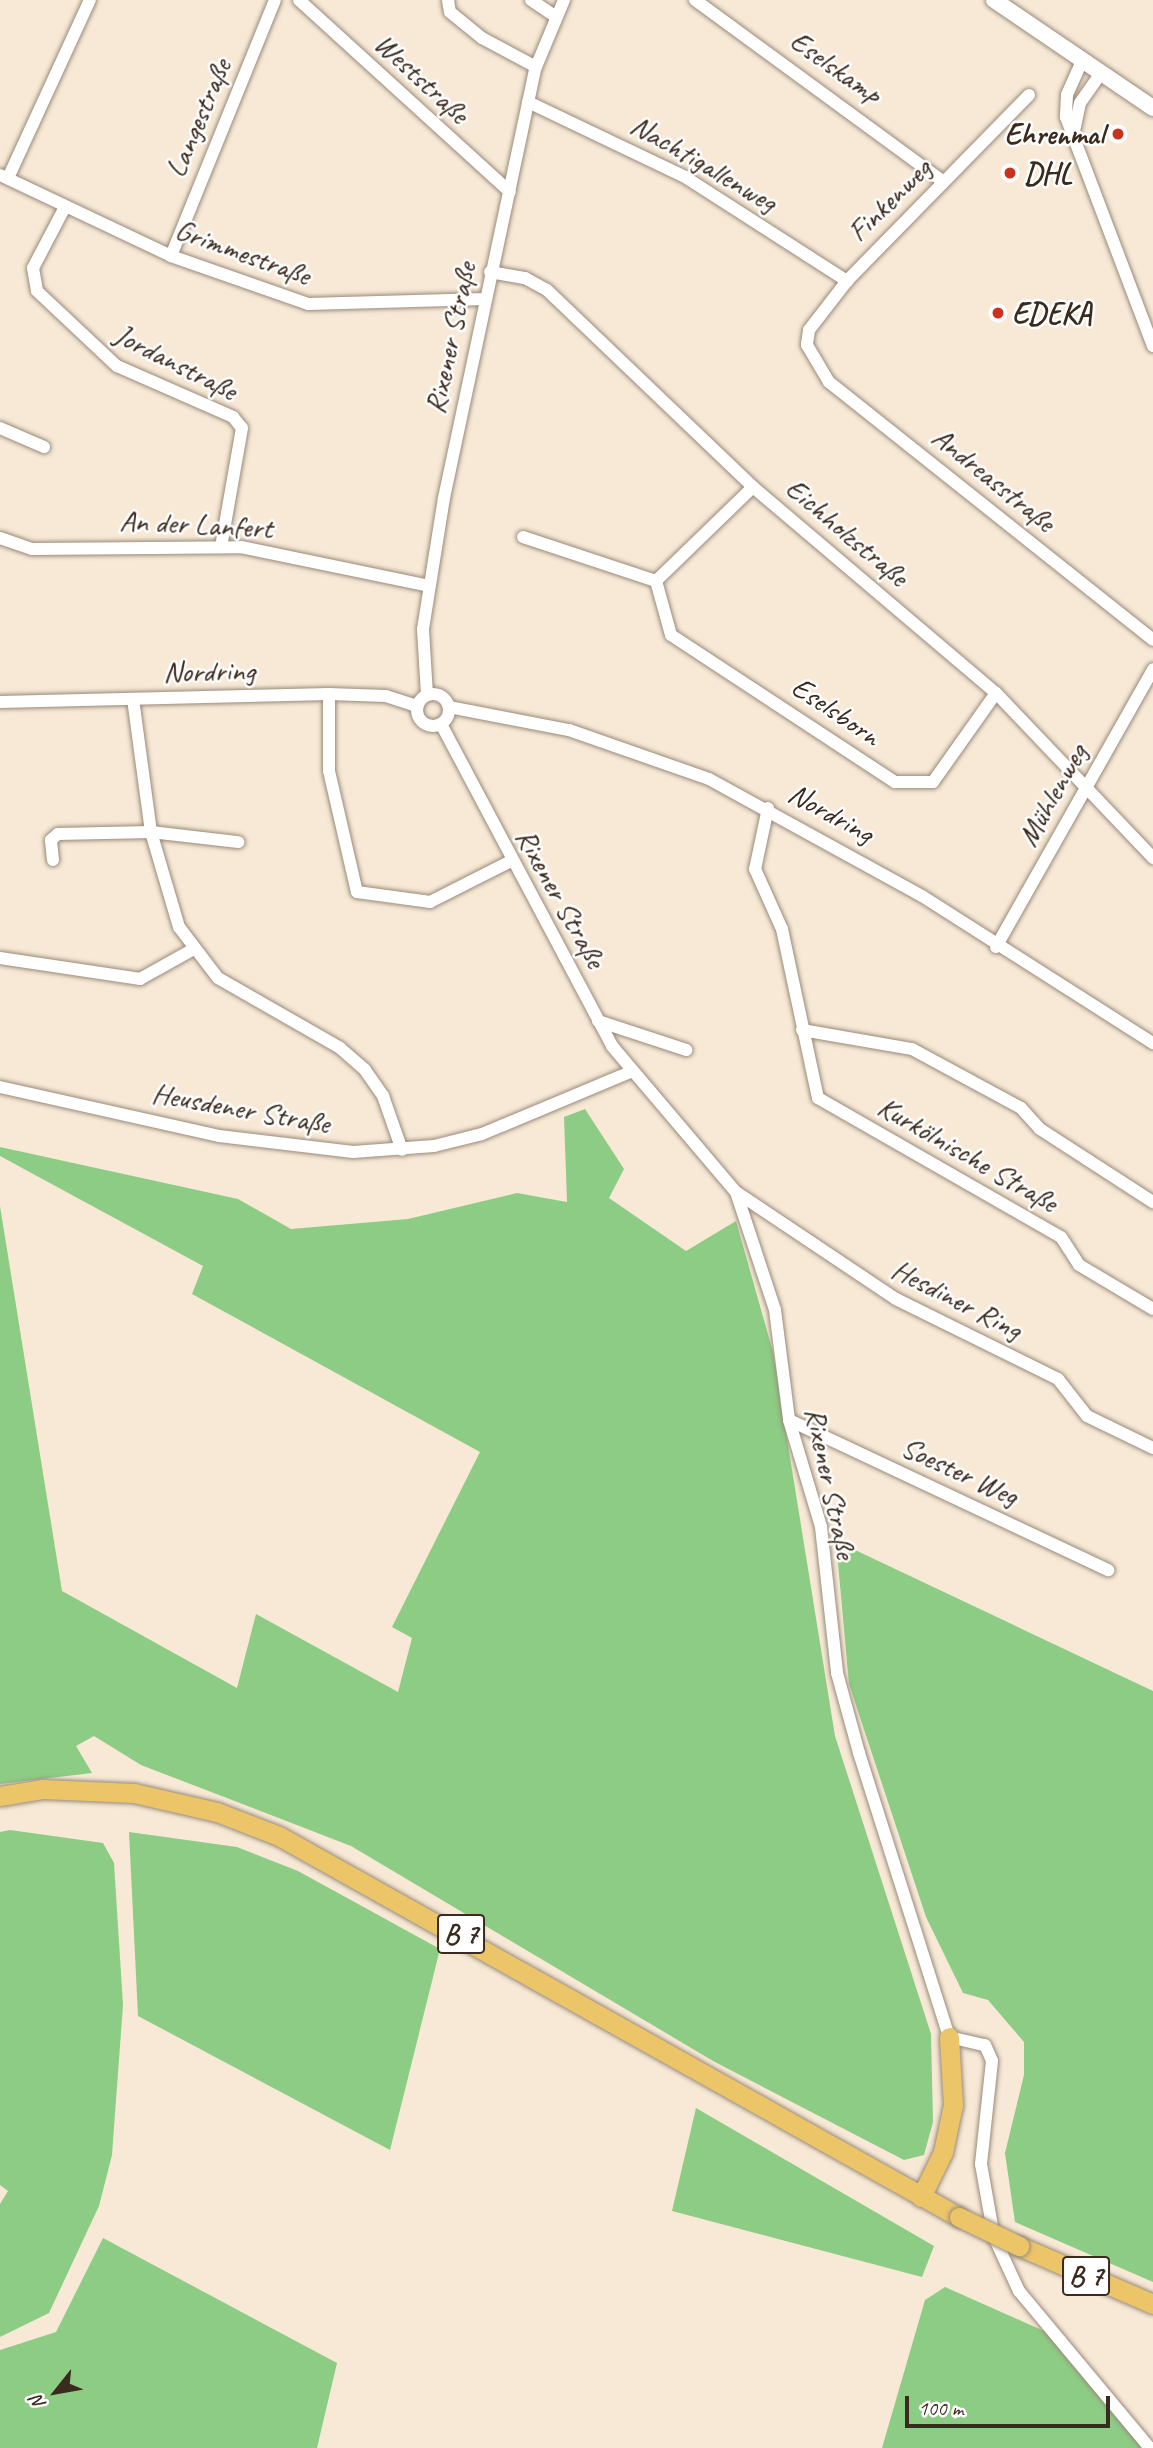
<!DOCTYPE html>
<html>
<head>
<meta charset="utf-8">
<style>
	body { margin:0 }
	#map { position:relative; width:1153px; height:2448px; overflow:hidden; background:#f7e9d6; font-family:Caveat,sans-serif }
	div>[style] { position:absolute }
	.green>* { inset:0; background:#8dcc84 }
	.roads { filter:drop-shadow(0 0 2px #998a7a) drop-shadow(0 0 2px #998a7a) }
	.minor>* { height:12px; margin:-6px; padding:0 6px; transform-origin:6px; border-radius:6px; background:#fff }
	.minor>.ring { margin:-6px; padding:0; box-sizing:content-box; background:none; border:12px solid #fff; border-radius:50% }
	.tertiary>* { height:16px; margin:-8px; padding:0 8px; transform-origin:8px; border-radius:8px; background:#fff }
	.primary>* { height:19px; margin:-9.5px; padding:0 9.5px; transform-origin:9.5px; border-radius:9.5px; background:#ecc569 }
	.bridges { filter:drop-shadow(0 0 2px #998a7a) drop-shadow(0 0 2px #998a7a) }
	.primary-bridge>* { height:19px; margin:-9.5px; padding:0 9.5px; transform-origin:9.5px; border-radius:9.5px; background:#ecc569 }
	.dots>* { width:19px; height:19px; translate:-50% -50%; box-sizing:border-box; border:4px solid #fff; border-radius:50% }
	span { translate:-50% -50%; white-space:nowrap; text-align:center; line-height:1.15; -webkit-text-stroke:5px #fff; paint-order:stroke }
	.shield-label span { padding:2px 5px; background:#fff; border:2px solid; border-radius:5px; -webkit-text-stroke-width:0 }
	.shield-label { font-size:28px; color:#3b2a1e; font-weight:700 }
	.street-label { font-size:30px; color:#3b2a1e }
	.poi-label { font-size:30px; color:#3b2a1e; font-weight:700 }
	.right { translate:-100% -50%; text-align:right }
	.left { translate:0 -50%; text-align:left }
	.north { position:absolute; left:21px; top:2357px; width:70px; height:70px; -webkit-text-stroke:5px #fff; paint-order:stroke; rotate:239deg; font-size:19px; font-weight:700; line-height:28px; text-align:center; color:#3b2a1e }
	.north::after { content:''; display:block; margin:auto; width:24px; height:32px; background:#3b2a1e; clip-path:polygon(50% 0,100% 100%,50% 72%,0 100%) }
	.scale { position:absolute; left:905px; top:2396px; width:205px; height:32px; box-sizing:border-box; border:4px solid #3b2a1e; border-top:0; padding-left:9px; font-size:21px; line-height:24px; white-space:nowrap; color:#3b2a1e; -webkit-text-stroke:5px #fff; paint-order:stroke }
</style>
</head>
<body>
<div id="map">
	<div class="green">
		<i style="clip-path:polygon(585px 1109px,624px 1169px,609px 1198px,686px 1251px,736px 1221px,773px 1352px,835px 1736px,931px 2034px,933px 2122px,924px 2155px,904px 2160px,713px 2061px,351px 1846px,141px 1765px,94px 1736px,76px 1746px,92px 1773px,0 1784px,0 1206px,62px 1591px,237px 1688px,256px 1614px,398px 1692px,412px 1638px,392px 1627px,480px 1452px,192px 1294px,203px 1266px,0 1156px,0 1147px,238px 1199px,291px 1229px,408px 1219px,517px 1193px,567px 1202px,564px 1117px)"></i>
		<i style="clip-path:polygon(836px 1541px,1153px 1691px,1153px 2282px,1015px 2222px,1005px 2153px,1024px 2075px,1024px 2042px,988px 2000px,963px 1993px,926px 1917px,849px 1684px)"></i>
		<i style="clip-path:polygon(10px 1830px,103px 1843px,114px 1863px,123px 2005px,112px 2155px,99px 2206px,49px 2313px,0 2337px,0 2204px,8px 2191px,0 2185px,0 1832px)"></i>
		<i style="clip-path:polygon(129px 1832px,237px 1847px,298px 1871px,440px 1949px,390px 2150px,138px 2016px)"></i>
		<i style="clip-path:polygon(696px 2108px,934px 2246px,922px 2277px,672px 2211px)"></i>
		<i style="clip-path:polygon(103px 2238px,337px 2363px,317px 2448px,0 2448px,0 2350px,56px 2332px)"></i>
		<i style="clip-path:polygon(945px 2287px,1044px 2331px,1142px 2448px,882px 2448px,925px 2300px)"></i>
	</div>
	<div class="roads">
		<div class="minor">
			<i style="left:299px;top:0;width:285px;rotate:42.3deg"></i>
			<i style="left:448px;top:0;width:12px;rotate:81deg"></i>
			<i style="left:450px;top:12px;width:41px;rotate:39.1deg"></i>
			<i style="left:482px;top:38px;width:61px;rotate:28.2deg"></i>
			<i style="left:531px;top:0;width:30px;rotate:34deg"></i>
			<i style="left:695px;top:0;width:308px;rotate:36.2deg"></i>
			<i style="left:1082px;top:61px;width:37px;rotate:114deg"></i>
			<i style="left:1067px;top:95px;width:22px;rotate:93deg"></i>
			<i style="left:1066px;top:117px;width:245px;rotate:69.2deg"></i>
			<i style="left:1029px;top:95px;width:260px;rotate:134.4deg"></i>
			<i style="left:847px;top:281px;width:62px;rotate:127.8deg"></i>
			<i style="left:809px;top:330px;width:15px;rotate:98deg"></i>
			<i style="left:807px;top:345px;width:43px;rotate:59.3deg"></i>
			<i style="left:829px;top:382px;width:414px;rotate:38.5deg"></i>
			<i style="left:528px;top:102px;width:174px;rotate:25.5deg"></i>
			<i style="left:685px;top:177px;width:193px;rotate:32.7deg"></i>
			<i style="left:1073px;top:136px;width:34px;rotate:-78deg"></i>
			<i style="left:1080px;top:103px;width:37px;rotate:-55deg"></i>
			<i style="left:0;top:175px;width:189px;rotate:25.3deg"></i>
			<i style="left:171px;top:256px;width:145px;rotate:19.3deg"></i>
			<i style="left:308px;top:304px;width:177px;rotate:-1.6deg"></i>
			<i style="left:8px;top:178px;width:196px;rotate:-65.3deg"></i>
			<i style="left:65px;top:207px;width:69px;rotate:117.7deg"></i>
			<i style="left:33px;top:268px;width:23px;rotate:80deg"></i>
			<i style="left:37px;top:291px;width:110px;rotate:43.2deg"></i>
			<i style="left:117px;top:366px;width:127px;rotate:23.7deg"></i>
			<i style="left:233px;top:417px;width:14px;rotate:51deg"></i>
			<i style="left:242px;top:428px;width:121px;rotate:100deg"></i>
			<i style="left:171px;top:256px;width:276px;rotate:-67.9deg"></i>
			<i style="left:490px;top:272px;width:36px;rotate:10deg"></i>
			<i style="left:525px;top:278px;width:25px;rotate:29deg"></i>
			<i style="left:547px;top:290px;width:285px;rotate:43.7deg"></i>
			<i style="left:753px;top:487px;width:319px;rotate:40.3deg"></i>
			<i style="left:996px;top:693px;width:228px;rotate:46.4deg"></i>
			<i style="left:0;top:428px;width:48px;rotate:23.4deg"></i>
			<i style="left:523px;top:537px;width:140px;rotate:18.3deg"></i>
			<i style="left:656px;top:581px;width:135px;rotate:-44.1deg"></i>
			<i style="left:0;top:538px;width:34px;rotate:19deg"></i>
			<i style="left:32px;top:549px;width:209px;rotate:-0.5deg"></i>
			<i style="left:241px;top:547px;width:192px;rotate:11.7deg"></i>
			<i style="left:656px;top:581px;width:56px;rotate:74.5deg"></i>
			<i style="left:671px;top:635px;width:268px;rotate:33.3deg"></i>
			<i style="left:895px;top:782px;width:38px"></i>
			<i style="left:933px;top:782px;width:109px;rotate:-54.7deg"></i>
			<i class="ring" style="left:417px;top:694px;width:20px;height:20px"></i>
			<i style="left:329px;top:694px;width:77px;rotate:90deg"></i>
			<i style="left:329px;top:771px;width:124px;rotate:77deg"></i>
			<i style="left:357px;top:892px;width:74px;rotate:7.8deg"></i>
			<i style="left:430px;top:902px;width:91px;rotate:-26.8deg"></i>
			<i style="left:427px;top:695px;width:66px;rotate:-93.5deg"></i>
			<i style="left:423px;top:629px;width:133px;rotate:-80.9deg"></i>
			<i style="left:444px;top:498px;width:441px;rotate:-78deg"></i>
			<i style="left:536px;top:67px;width:73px;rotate:-67.3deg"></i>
			<i style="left:133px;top:699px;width:134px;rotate:82.3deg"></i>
			<i style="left:151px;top:832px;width:99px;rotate:73.6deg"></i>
			<i style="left:179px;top:927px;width:64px;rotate:52.6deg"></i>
			<i style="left:218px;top:978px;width:141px;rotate:29.8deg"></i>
			<i style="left:340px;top:1048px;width:33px;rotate:41deg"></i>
			<i style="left:365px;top:1070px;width:32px;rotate:55deg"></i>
			<i style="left:383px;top:1096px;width:57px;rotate:70.6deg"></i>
			<i style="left:0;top:702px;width:329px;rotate:-1.4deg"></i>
			<i style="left:329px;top:694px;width:57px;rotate:2deg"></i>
			<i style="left:386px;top:696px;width:33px;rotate:18deg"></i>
			<i style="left:449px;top:707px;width:122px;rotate:10.9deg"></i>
			<i style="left:569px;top:730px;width:148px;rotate:19.3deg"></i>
			<i style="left:709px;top:779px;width:243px;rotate:28.8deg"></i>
			<i style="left:922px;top:896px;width:274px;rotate:32.5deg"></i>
			<i style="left:441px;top:724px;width:365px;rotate:62deg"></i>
			<i style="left:612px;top:1046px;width:192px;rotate:49.7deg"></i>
			<i style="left:736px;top:1192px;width:124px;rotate:71.7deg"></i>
			<i style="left:775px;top:1310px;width:111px;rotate:82.7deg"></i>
			<i style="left:789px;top:1420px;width:112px;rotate:73.3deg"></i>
			<i style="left:821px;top:1527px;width:147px;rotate:83.7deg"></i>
			<i style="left:837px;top:1673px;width:83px;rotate:74.6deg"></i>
			<i style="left:859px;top:1753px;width:298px;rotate:72.4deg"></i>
			<i style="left:949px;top:2037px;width:37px;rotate:13deg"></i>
			<i style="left:985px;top:2045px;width:17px;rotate:66deg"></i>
			<i style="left:992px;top:2061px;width:104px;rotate:96.1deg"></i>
			<i style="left:981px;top:2164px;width:74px;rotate:79.9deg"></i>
			<i style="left:994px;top:2237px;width:60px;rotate:65.2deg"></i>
			<i style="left:1019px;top:2291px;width:204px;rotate:50.2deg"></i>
			<i style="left:768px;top:808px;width:62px;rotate:102deg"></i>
			<i style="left:755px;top:869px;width:66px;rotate:65.8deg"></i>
			<i style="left:782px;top:929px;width:173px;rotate:78deg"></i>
			<i style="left:818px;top:1098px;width:280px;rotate:29.8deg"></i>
			<i style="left:1061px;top:1237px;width:33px;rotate:57deg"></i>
			<i style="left:1079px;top:1265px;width:86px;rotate:30.7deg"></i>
			<i style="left:53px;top:860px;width:20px;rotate:-96deg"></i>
			<i style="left:51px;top:840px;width:9px;rotate:-41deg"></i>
			<i style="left:58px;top:834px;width:93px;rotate:-1.2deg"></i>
			<i style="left:151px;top:832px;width:88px;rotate:6.6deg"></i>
			<i style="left:996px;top:947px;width:319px;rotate:-60.5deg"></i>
			<i style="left:0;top:958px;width:142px;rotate:8.5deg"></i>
			<i style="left:140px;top:979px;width:62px;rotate:-29.1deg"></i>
			<i style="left:598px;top:1021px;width:93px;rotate:18.2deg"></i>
			<i style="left:802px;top:1030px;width:112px;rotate:9.8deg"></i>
			<i style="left:912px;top:1049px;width:124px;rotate:28.4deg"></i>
			<i style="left:1021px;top:1108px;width:28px;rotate:48deg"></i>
			<i style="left:1040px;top:1129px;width:135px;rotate:32.9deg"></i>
			<i style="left:0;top:1087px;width:224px;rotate:12.6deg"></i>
			<i style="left:219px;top:1136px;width:135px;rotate:6.8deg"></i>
			<i style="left:353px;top:1152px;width:81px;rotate:-4.2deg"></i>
			<i style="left:434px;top:1146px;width:49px;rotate:-14deg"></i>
			<i style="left:482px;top:1134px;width:160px;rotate:-22.7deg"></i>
			<i style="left:736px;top:1192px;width:192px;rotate:33.8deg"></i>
			<i style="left:896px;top:1299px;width:181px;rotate:26.3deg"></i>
			<i style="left:1058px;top:1379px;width:47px;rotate:51.9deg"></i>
			<i style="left:1087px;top:1416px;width:73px;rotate:25.9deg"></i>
			<i style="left:789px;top:1420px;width:353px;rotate:25.2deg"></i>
		</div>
		<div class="tertiary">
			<i style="left:994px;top:0;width:192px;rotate:34.2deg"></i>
		</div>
		<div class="primary">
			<i style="left:0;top:1796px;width:44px;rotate:-9.2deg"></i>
			<i style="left:43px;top:1789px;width:91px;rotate:2.5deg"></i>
			<i style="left:134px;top:1793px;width:85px;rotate:12.9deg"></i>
			<i style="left:217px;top:1812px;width:66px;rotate:21.2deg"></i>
			<i style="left:279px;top:1836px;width:779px;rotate:29.26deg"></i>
			<i style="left:921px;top:2197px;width:50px;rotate:-63.9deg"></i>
			<i style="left:943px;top:2152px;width:48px;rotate:-78deg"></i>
			<i style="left:953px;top:2105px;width:68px;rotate:-93.4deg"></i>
			<i style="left:1019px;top:2246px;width:146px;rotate:23.4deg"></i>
		</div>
	</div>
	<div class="bridges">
		<div class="primary-bridge">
			<i style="left:959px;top:2217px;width:67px;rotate:25.8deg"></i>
		</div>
	</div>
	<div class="dots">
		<i style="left:1118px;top:134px;background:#c8321e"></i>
		<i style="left:1010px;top:173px;background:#c8321e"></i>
		<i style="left:998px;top:313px;background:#c8321e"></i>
	</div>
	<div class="shield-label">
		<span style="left:461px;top:1934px">B 7</span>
		<span style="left:1086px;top:2276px">B 7</span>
	</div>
	<div class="street-label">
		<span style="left:836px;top:67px;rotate:35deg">Eselskamp</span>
		<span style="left:422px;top:78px;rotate:43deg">Weststraße</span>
		<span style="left:198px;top:118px;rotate:-67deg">Langestraße</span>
		<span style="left:704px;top:163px;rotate:30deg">Nachtigallenweg</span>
		<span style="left:889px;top:200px;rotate:-45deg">Finkenweg</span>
		<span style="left:243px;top:252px;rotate:20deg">Grimmestraße</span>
		<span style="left:450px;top:338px;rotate:-78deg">Rixener Straße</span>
		<span style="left:176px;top:362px;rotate:27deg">Jordanstraße</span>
		<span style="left:994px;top:479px;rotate:39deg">Andreasstraße</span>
		<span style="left:196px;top:524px;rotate:3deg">An der Lanfert</span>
		<span style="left:847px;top:532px;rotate:40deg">Eichholzstraße</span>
		<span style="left:209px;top:671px;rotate:-1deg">Nordring</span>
		<span style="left:836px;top:711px;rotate:34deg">Eselsborn</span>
		<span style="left:1052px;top:795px;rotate:-61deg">Mühlenweg</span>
		<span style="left:831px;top:813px;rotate:29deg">Nordring</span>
		<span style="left:561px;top:898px;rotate:61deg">Rixener Straße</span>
		<span style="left:241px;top:1108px;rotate:10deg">Heusdener Straße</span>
		<span style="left:968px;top:1154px;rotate:30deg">Kurkölnische Straße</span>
		<span style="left:957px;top:1299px;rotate:27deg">Hesdiner Ring</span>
		<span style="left:960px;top:1471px;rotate:25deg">Soester Weg</span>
		<span style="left:831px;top:1483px;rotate:78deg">Rixener Straße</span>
	</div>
	<div class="poi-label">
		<span class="right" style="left:1104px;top:134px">Ehrenmal</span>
		<span class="left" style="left:1024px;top:173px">DHL</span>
		<span class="left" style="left:1012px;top:313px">EDEKA</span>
	</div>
	<div class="north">N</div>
	<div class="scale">100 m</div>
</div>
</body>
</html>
